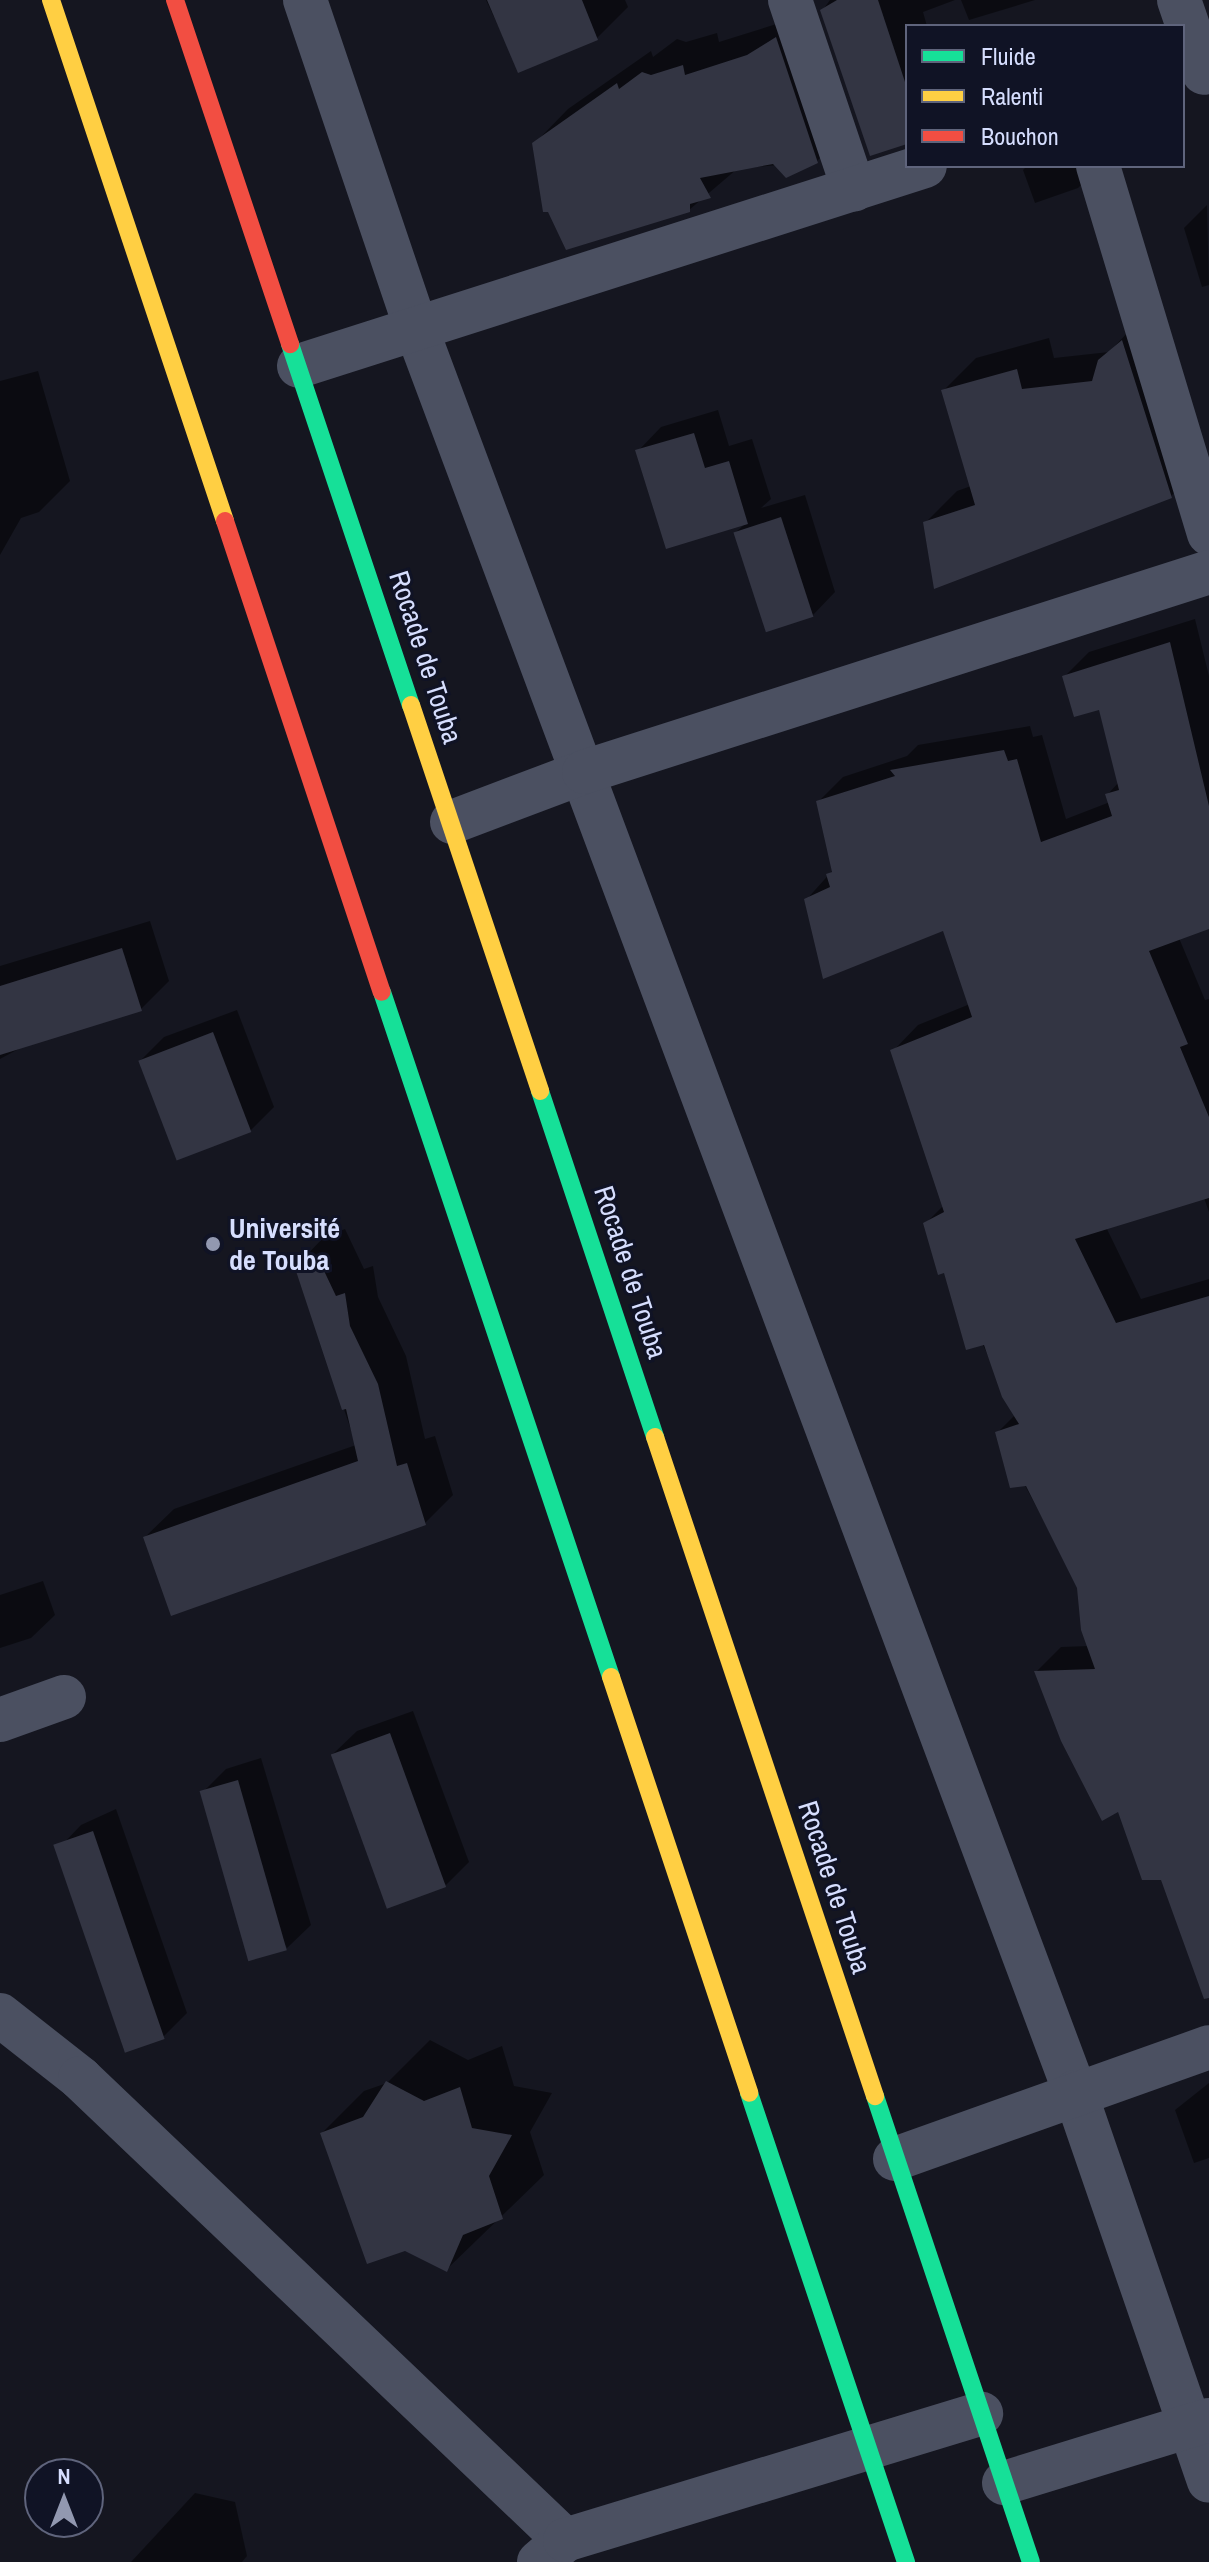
<!DOCTYPE html>
<html>
<head>
<meta charset="utf-8">
<style>
	body { margin:0 }
	#map { position:relative; width:1209px; height:2562px; overflow:hidden; background:#151620; font-family:"Archivo Narrow",sans-serif }
	div>[style] { position:absolute }
	.shadow>* { inset:0; background:#0007 }
	.building>* { inset:0; background:#333543; transform-origin:0 0 }
	.street>* { height:44px; margin:-22px; padding:0 22px; transform-origin:22px; border-radius:22px; background:#4b5061 }
	.fast>* { height:18px; margin:-9px; padding:0 9px; transform-origin:9px; border-radius:9px; background:#16e098 }
	.slow>* { height:18px; margin:-9px; padding:0 9px; transform-origin:9px; border-radius:9px; background:#ffcf43 }
	.jam>* { height:18px; margin:-9px; padding:0 9px; transform-origin:9px; border-radius:9px; background:#f24e42 }
	.dots>* { width:22px; height:22px; translate:-50% -50%; box-sizing:border-box; border:4px solid #101325; border-radius:50% }
	span { translate:-50% -50%; white-space:nowrap; text-align:center; line-height:1.15; -webkit-text-stroke:6px #101325; paint-order:stroke }
	.street-label { font-size:28px; color:#d6defe }
	.poi-label { font-size:28px; color:#d6defe; font-weight:700 }
	.left { translate:0 -50%; text-align:left }
	.legend { position:absolute; left:905px; top:24px; width:280px; height:144px; box-sizing:border-box; background:#101325; border:2px solid #5f647c; margin:0; padding:10px 14px; list-style:none; font-size:24px; color:#d6defe }
	.legend li { display:flex; align-items:center; gap:16px; height:40px }
	.legend b { width:40px; border:2px solid #5f647c }
	.north { position:absolute; left:24px; top:2458px; width:80px; height:80px; box-sizing:border-box; background:#101325; border:2px solid #5f647c; border-radius:50%; rotate:0deg; font-size:22px; font-weight:700; line-height:32px; text-align:center; color:#d6defe }
	.north::after { content:''; display:block; margin:auto; width:28px; height:36px; background:#9298b0; clip-path:polygon(50% 0,100% 100%,50% 72%,0 100%) }
</style>
</head>
<body>
<div id="map">
	<div class="shadow">
		<i style="clip-path:polygon(486px 0,625px 0,628px 7px,597px 38px,519px 70px)"></i>
		<i style="clip-path:polygon(830px 0,955px 0,923px 12px,927px 26px,907px 26px,907px 141px,822px 11px)"></i>
		<i style="clip-path:polygon(961px 0,1035px 0,969px 20px)"></i>
		<i style="clip-path:polygon(783px 22px,851px 127px,817px 161px,737px 169px,689px 210px,534px 144px,568px 109px,651px 51px,653px 57px,677px 39px,686px 42px,717px 33px,719px 42px)"></i>
		<i style="clip-path:polygon(1027px 166px,1087px 166px,1090px 176px,1078px 188px,1035px 203px,1023px 170px)"></i>
		<i style="clip-path:polygon(1207px 205px,1209px 285px,1202px 287px,1184px 228px)"></i>
		<i style="clip-path:polygon(1132px 328px,1203px 464px,1171px 496px,925px 523px,957px 491px,971px 486px,944px 390px,976px 358px,1049px 338px,1054px 358px,1109px 352px)"></i>
		<i style="clip-path:polygon(38px 371px,70px 481px,39px 512px,21px 518px,0 555px,0 381px)"></i>
		<i style="clip-path:polygon(718px 410px,729px 446px,752px 439px,771px 499px,761px 508px,805px 495px,835px 592px,812px 616px,736px 532px,746px 523px,638px 451px,661px 427px)"></i>
		<i style="clip-path:polygon(1195px 619px,1209px 676px,1209px 927px,1179px 938px,1205px 1000px,1209px 999px,1209px 1212px,1204px 1198px,1106px 1227px,1141px 1299px,1209px 1279px,1209px 1967px,1162px 1878px,1036px 1672px,1061px 1647px,1089px 1646px,1079px 1587px,997px 1433px,1016px 1414px,925px 1224px,944px 1205px,893px 1051px,918px 1025px,970px 1004px,944px 928px,806px 900px,833px 870px,818px 802px,843px 777px,907px 756px,918px 745px,1030px 726px,1033px 737px,1042px 735px,1066px 819px,1110px 802px,1107px 795px,1119px 782px,1101px 708px,1064px 677px,1089px 652px)"></i>
		<i style="clip-path:polygon(150px 921px,169px 981px,141px 1009px,26px 1045px,0 1059px,0 966px)"></i>
		<i style="clip-path:polygon(237px 1010px,274px 1107px,250px 1131px,141px 1060px,164px 1037px)"></i>
		<i style="clip-path:polygon(345px 1229px,364px 1269px,373px 1266px,378px 1297px,406px 1356px,425px 1439px,435px 1436px,453px 1495px,425px 1523px,145px 1537px,174px 1509px,356px 1445px,296px 1266px,324px 1237px)"></i>
		<i style="clip-path:polygon(43px 1581px,55px 1615px,31px 1638px,0 1648px,0 1595px)"></i>
		<i style="clip-path:polygon(413px 1711px,469px 1862px,446px 1885px,333px 1754px,357px 1731px)"></i>
		<i style="clip-path:polygon(261px 1758px,311px 1925px,287px 1948px,203px 1792px,226px 1769px)"></i>
		<i style="clip-path:polygon(116px 1809px,187px 2013px,163px 2037px,124px 2050px,58px 1849px,81px 1825px)"></i>
		<i style="clip-path:polygon(430px 2040px,468px 2060px,502px 2046px,514px 2086px,552px 2093px,530px 2132px,544px 2175px,447px 2269px,322px 2133px,364px 2091px,387px 2083px)"></i>
		<i style="clip-path:polygon(1209px 2083px,1209px 2158px,1194px 2163px,1175px 2110px)"></i>
		<i style="clip-path:polygon(195px 2493px,235px 2502px,247px 2556px,242px 2562px,131px 2562px)"></i>
	</div>
	<div class="building">
		<i style="clip-path:polygon(487px 0,582px 0,598px 40px,518px 73px)"></i>
		<i style="clip-path:polygon(837px 0,878px 0,907px 88px,907px 144px,870px 156px,820px 10px)"></i>
		<i style="clip-path:polygon(776px 37px,818px 163px,786px 178px,773px 164px,700px 178px,711px 198px,690px 204px,690px 212px,566px 250px,548px 212px,543px 212px,532px 143px,617px 83px,619px 89px,642px 72px,651px 75px,683px 65px,685px 75px,747px 55px)"></i>
		<i style="clip-path:polygon(1122px 340px,1172px 498px,934px 589px,923px 522px,975px 505px,941px 390px,1017px 369px,1022px 389px,1092px 381px,1098px 360px)"></i>
		<i style="clip-path:polygon(694px 433px,705px 468px,729px 461px,748px 524px,666px 549px,635px 450px)"></i>
		<i style="left:781px;top:517px;width:105px;height:50px;rotate:72deg"></i>
		<i style="clip-path:polygon(1170px 642px,1209px 806px,1209px 929px,1149px 951px,1188px 1044px,1180px 1047px,1209px 1117px,1209px 1198px,1075px 1239px,1116px 1323px,1209px 1296px,1209px 1998px,1204px 1999px,1161px 1880px,1142px 1880px,1118px 1812px,1102px 1821px,1061px 1741px,1034px 1671px,1095px 1669px,1081px 1630px,1077px 1588px,1026px 1486px,1010px 1488px,995px 1432px,1019px 1424px,1002px 1397px,984px 1345px,966px 1350px,944px 1273px,938px 1275px,923px 1223px,944px 1212px,890px 1050px,972px 1017px,943px 931px,823px 979px,804px 899px,830px 887px,826px 874px,832px 872px,816px 801px,895px 776px,890px 770px,1004px 750px,1008px 761px,1017px 759px,1041px 842px,1112px 816px,1105px 794px,1119px 790px,1099px 710px,1074px 717px,1062px 676px)"></i>
		<i style="clip-path:polygon(122px 948px,142px 1011px,0 1055px,0 986px)"></i>
		<i style="left:213px;top:1032px;width:107px;height:80px;rotate:69deg"></i>
		<i style="clip-path:polygon(317px 1256px,336px 1296px,345px 1293px,350px 1326px,378px 1384px,397px 1466px,407px 1463px,426px 1525px,171px 1616px,143px 1537px,358px 1461px,346px 1409px,342px 1410px,294px 1265px)"></i>
		<i style="left:390px;top:1733px;width:164px;height:63px;rotate:70deg"></i>
		<i style="left:238px;top:1780px;width:177px;height:40px;rotate:74deg"></i>
		<i style="left:93px;top:1831px;width:220px;height:42px;rotate:71deg"></i>
		<i style="clip-path:polygon(386px 2081px,424px 2101px,460px 2087px,472px 2128px,512px 2135px,489px 2176px,503px 2219px,463px 2235px,447px 2272px,405px 2251px,367px 2264px,320px 2133px,363px 2117px)"></i>
	</div>
	<div class="street">
		<i style="left:305px;top:0;width:352px;rotate:71.3deg"></i>
		<i style="left:418px;top:333px;width:1878px;rotate:69.52deg"></i>
		<i style="left:1075px;top:2092px;width:411px;rotate:71deg"></i>
		<i style="left:790px;top:0;width:200px;rotate:71.4deg"></i>
		<i style="left:1179px;top:0;width:77px;rotate:71.1deg"></i>
		<i style="left:1098px;top:166px;width:384px;rotate:73.2deg"></i>
		<i style="left:299px;top:366px;width:657px;rotate:-17.72deg"></i>
		<i style="left:452px;top:822px;width:141px;rotate:-20.7deg"></i>
		<i style="left:584px;top:772px;width:656px;rotate:-17.74deg"></i>
		<i style="left:0;top:1720px;width:68px;rotate:-19.8deg"></i>
		<i style="left:0;top:2015px;width:102px;rotate:38.2deg"></i>
		<i style="left:80px;top:2078px;width:670px;rotate:43.61deg"></i>
		<i style="left:895px;top:2159px;width:333px;rotate:-19.6deg"></i>
		<i style="left:1004px;top:2483px;width:214px;rotate:-17.1deg"></i>
		<i style="left:539px;top:2562px;width:34px;rotate:-40deg"></i>
		<i style="left:565px;top:2540px;width:435px;rotate:-16.9deg"></i>
	</div>
	<div class="fast">
		<i style="left:290px;top:344px;width:381px;rotate:71.5deg"></i>
		<i style="left:382px;top:992px;width:722px;rotate:71.51deg"></i>
		<i style="left:540px;top:1091px;width:365px;rotate:71.6deg"></i>
		<i style="left:749px;top:2093px;width:495px;rotate:71.5deg"></i>
		<i style="left:875px;top:2096px;width:491px;rotate:71.5deg"></i>
	</div>
	<div class="slow">
		<i style="left:51px;top:0;width:549px;rotate:71.53deg"></i>
		<i style="left:411px;top:705px;width:407px;rotate:71.5deg"></i>
		<i style="left:655px;top:1437px;width:695px;rotate:71.54deg"></i>
		<i style="left:611px;top:1677px;width:438px;rotate:71.6deg"></i>
	</div>
	<div class="jam">
		<i style="left:175px;top:0;width:363px;rotate:71.5deg"></i>
		<i style="left:225px;top:521px;width:496px;rotate:71.6deg"></i>
	</div>
	<div class="dots">
		<i style="left:213px;top:1244px;background:#9298b0"></i>
	</div>
	<div class="street-label">
		<span style="left:426px;top:657px;rotate:72deg">Rocade de Touba</span>
		<span style="left:631px;top:1272px;rotate:72deg">Rocade de Touba</span>
		<span style="left:835px;top:1887px;rotate:72deg">Rocade de Touba</span>
	</div>
	<div class="poi-label">
		<span class="left" style="left:229px;top:1244px">Université<br>de Touba</span>
	</div>
	<ul class="legend">
	<li><b style="height:10px;background:#16e098"></b>Fluide</li>
	<li><b style="height:10px;background:#ffcf43"></b>Ralenti</li>
	<li><b style="height:10px;background:#f24e42"></b>Bouchon</li>
	</ul>
	<div class="north">N</div>
</div>
</body>
</html>
